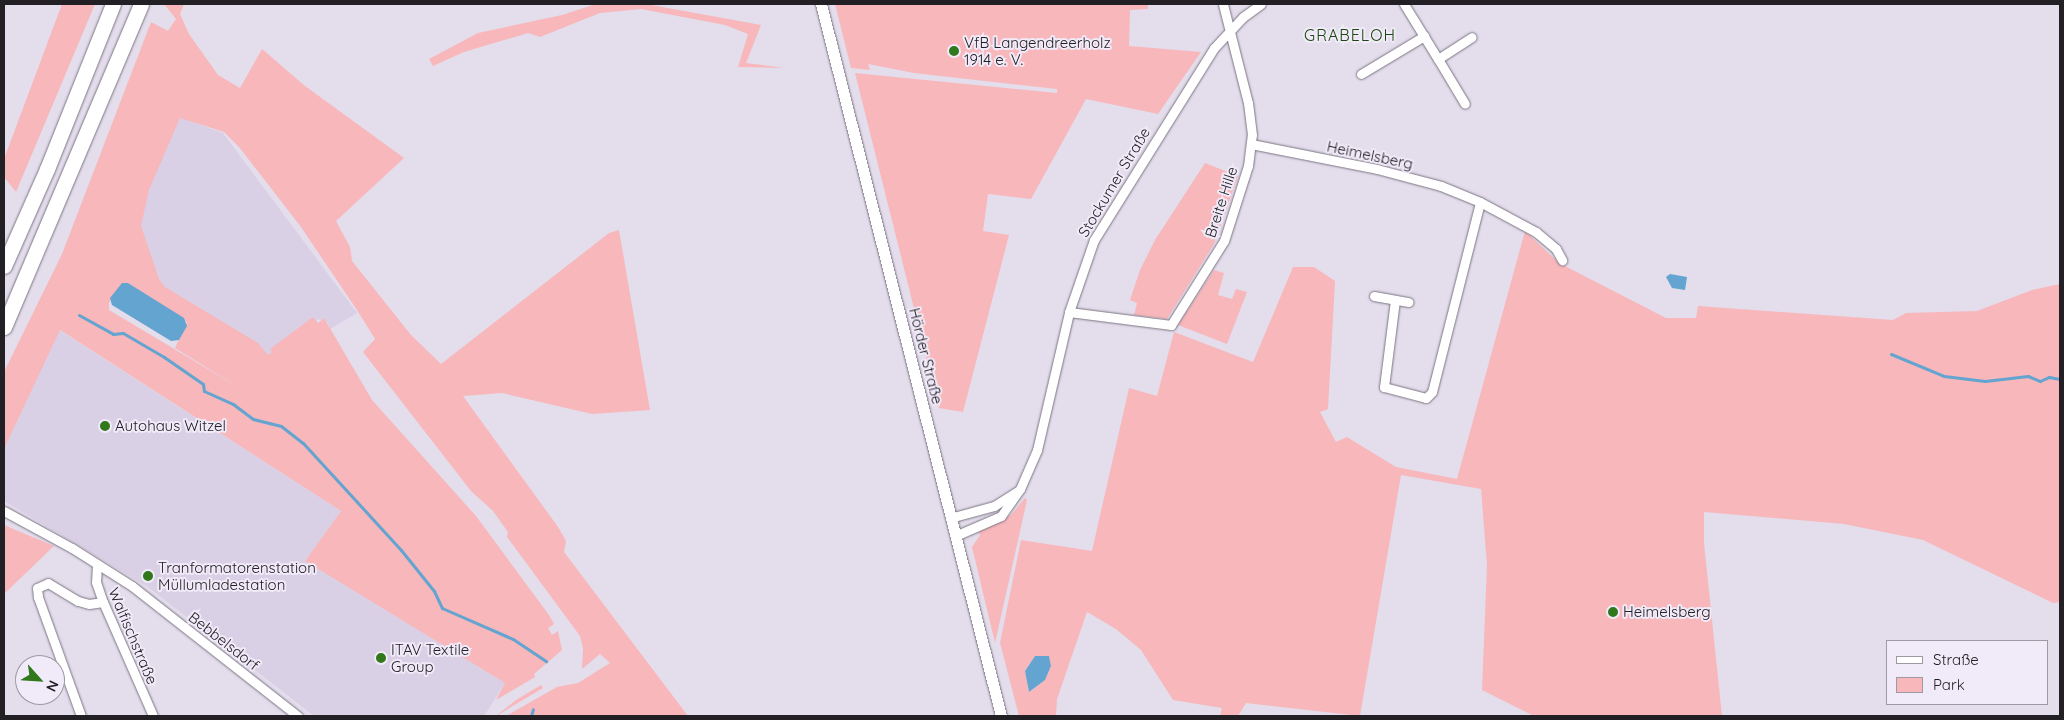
<!DOCTYPE html>
<html>
<head>
<meta charset="utf-8">
<style>
	body { margin:0 }
	#map { position:relative; width:2064px; height:720px; overflow:hidden; background:#e4ddec; font-family:Quicksand,sans-serif }
	div>[style] { position:absolute }
	.built>* { inset:0; background:#dad0e5 }
	.green>* { inset:0; background:#f7b7bb }
	.water>* { inset:0; background:#63a4d0 }
	.stream>* { height:3px; margin:-1.5px; padding:0 1.5px; transform-origin:1.5px; border-radius:1.5px; background:#63a4d0 }
	.roads { filter:drop-shadow(0 0 1px #7b7582) drop-shadow(0 0 1px #7b7582) }
	.minor>* { height:9px; margin:-4.5px; padding:0 4.5px; transform-origin:4.5px; border-radius:4.5px; background:#fff }
	.secondary>* { height:11px; margin:-5.5px; padding:0 5.5px; transform-origin:5.5px; border-radius:5.5px; background:#fff }
	.motorway>* { height:15px; margin:-7.5px; padding:0 7.5px; transform-origin:7.5px; border-radius:7.5px; background:#fff }
	.dots>* { width:14px; height:14px; translate:-50% -50%; box-sizing:border-box; border:2px solid #f1eaf9; border-radius:50% }
	span { translate:-50% -50%; white-space:nowrap; text-align:center; line-height:1.15; -webkit-text-stroke:4px #f1eaf9; paint-order:stroke }
	.poi-label { font-size:15px; color:#232025 }
	.left { translate:0 -50%; text-align:left }
	.street-label { font-size:15px; color:#232025 }
	.neighbourhood-label { font-size:16px; color:#1b480e; letter-spacing:1px }
	.frame { position:absolute; inset:0; border:5px solid #232025; pointer-events:none }
	.legend { position:absolute; left:1886px; top:640px; width:162px; height:65px; box-sizing:border-box; background:#f1eaf9; border:1px solid #9f99a4; margin:0; padding:6px 9px; list-style:none; font-size:15px; color:#232025 }
	.legend li { display:flex; align-items:center; gap:10px; height:25px }
	.legend b { width:25px; border:1px solid #9f99a4 }
	.north { position:absolute; left:15px; top:655px; width:50px; height:50px; box-sizing:border-box; background:#f1eaf9; border:1px solid #9f99a4; border-radius:50%; rotate:116deg; font-size:14px; font-weight:700; line-height:20px; text-align:center; color:#232025 }
	.north::after { content:''; display:block; margin:auto; width:18px; height:22px; background:#30781b; clip-path:polygon(50% 0,100% 100%,50% 72%,0 100%) }
</style>
</head>
<body>
<div id="map">
	<div class="built">
		<i style="clip-path:polygon(176px 116px,223px 133px,357px 313px,330px 329px,328px 323px,319px 319px,308px 326px,244px 390px,175px 348px,196px 322px,128px 246px)"></i>
		<i style="clip-path:polygon(59px 330px,341px 511px,305px 561px,505px 683px,484px 716px,314px 716px,148px 587px,4px 501px,4px 449px)"></i>
	</div>
	<div class="green">
		<i style="clip-path:polygon(62px 4px,95px 4px,16px 192px,4px 177px,4px 159px)"></i>
		<i style="clip-path:polygon(evenodd,164px 4px,184px 4px,180px 14px,189px 34px,218px 75px,240px 88px,262px 49px,305px 86px,404px 158px,336px 221px,350px 247px,352px 261px,411px 335px,441px 364px,609px 233px,619px 230px,650px 410px,592px 414px,502px 393px,463px 396px,558px 527px,566px 541px,564px 552px,688px 716px,506px 716px,557px 687px,578px 683px,610px 663px,600px 654px,582px 669px,583px 648px,580px 636px,507px 537px,508px 532px,493px 511px,471px 491px,363px 352px,375px 339px,357px 310px,301px 227px,239px 147px,224px 132px,180px 118px,149px 190px,141px 226px,159px 279px,165px 287px,258px 343px,268px 355px,272px 352px,270px 349px,313px 317px,318px 323px,324px 318px,372px 400px,476px 516px,549px 615px,554px 624px,548px 628px,552px 635px,558px 631px,562px 650px,534px 674px,535px 677px,496px 700px,505px 683px,305px 561px,341px 511px,60px 330px,4px 449px,4px 372px,62px 254px,151px 22px,168px 31px,176px 19px,164px 4px,128px 283px,187px 322px,175px 348px,243px 390px,109px 310px,109px 302px,128px 283px)"></i>
		<i style="clip-path:polygon(596px 4px,646px 4px,761px 25px,746px 63px,784px 68px,738px 67px,748px 34px,725px 25px,641px 9px,600px 13px,540px 37px,528px 33px,464px 52px,433px 66px,429px 59px,478px 33px,562px 15px)"></i>
		<i style="clip-path:polygon(835px 4px,1148px 4px,1148px 9px,1130px 10px,1129px 46px,1201px 52px,1158px 114px,1086px 99px,1031px 199px,988px 194px,983px 231px,1009px 235px,963px 412px,939px 408px,855px 73px,1057px 93px,1057px 89px,914px 73px,868px 64px,870px 70px,851px 68px)"></i>
		<i style="clip-path:polygon(1205px 163px,1238px 176px,1214px 244px,1167px 319px,1134px 315px,1137px 303px,1130px 300px,1140px 270px,1155px 240px)"></i>
		<i style="clip-path:polygon(evenodd,1525px 231px,1559px 263px,1666px 318px,1696px 318px,1698px 306px,1893px 320px,1906px 313px,1977px 311px,2032px 290px,2060px 284px,2060px 602px,2053px 603px,1923px 540px,1844px 524px,1704px 512px,1704px 543px,1722px 716px,1534px 716px,1482px 690px,1487px 565px,1481px 489px,1401px 475px,1360px 716px,1246px 703px,1238px 716px,1220px 716px,1222px 708px,1173px 700px,1141px 650px,1116px 629px,1087px 612px,1057px 699px,1056px 716px,1019px 716px,1000px 643px,1021px 540px,1092px 551px,1129px 388px,1157px 396px,1174px 332px,1253px 362px,1293px 267px,1314px 267px,1335px 281px,1328px 409px,1320px 412px,1336px 442px,1347px 437px,1396px 467px,1457px 479px,1525px 231px,1035px 656px,1049px 656px,1051px 666px,1045px 680px,1029px 692px,1025px 671px,1035px 656px)"></i>
		<i style="clip-path:polygon(1214px 270px,1224px 273px,1218px 295px,1232px 299px,1236px 289px,1247px 292px,1227px 344px,1178px 325px)"></i>
		<i style="clip-path:polygon(1025px 498px,1027px 500px,995px 643px,972px 547px,980px 535px,979px 532px,1011px 515px)"></i>
		<i style="clip-path:polygon(4px 525px,54px 546px,4px 594px)"></i>
		<i style="clip-path:polygon(541px 685px,543px 688px,496px 716px,516px 700px)"></i>
	</div>
	<div class="water">
		<i style="clip-path:polygon(1670px 274px,1687px 277px,1685px 290px,1672px 288px,1666px 277px)"></i>
		<i style="clip-path:polygon(122px 283px,128px 283px,184px 318px,187px 326px,179px 340px,171px 341px,112px 305px,110px 298px)"></i>
		<i style="clip-path:polygon(1035px 656px,1049px 656px,1051px 666px,1045px 680px,1029px 692px,1025px 671px)"></i>
	</div>
	<div class="stream">
		<i style="left:79px;top:315px;width:39px;rotate:29deg"></i>
		<i style="left:113px;top:334px;width:10px;rotate:-6deg"></i>
		<i style="left:123px;top:333px;width:48px;rotate:30.3deg"></i>
		<i style="left:164px;top:357px;width:47px;rotate:34.7deg"></i>
		<i style="left:203px;top:384px;width:7px;rotate:82deg"></i>
		<i style="left:204px;top:391px;width:32px;rotate:24deg"></i>
		<i style="left:233px;top:404px;width:25px;rotate:37deg"></i>
		<i style="left:253px;top:419px;width:29px;rotate:14deg"></i>
		<i style="left:281px;top:426px;width:28px;rotate:38deg"></i>
		<i style="left:303px;top:443px;width:145px;rotate:47.5deg"></i>
		<i style="left:401px;top:550px;width:53px;rotate:51.2deg"></i>
		<i style="left:434px;top:591px;width:19px;rotate:65deg"></i>
		<i style="left:442px;top:608px;width:77px;rotate:23.6deg"></i>
		<i style="left:513px;top:639px;width:40px;rotate:34deg"></i>
		<i style="left:1891px;top:354px;width:57px;rotate:22.5deg"></i>
		<i style="left:1944px;top:376px;width:41px;rotate:7deg"></i>
		<i style="left:1985px;top:381px;width:43px;rotate:-6.6deg"></i>
		<i style="left:2028px;top:376px;width:13px;rotate:23deg"></i>
		<i style="left:2040px;top:381px;width:10px;rotate:-24deg"></i>
		<i style="left:2049px;top:377px;width:11px;rotate:10deg"></i>
		<i style="left:531px;top:716px;width:7px;rotate:-74deg"></i>
	</div>
	<div class="roads">
		<div class="minor">
			<i style="left:1404px;top:4px;width:65px;rotate:58.3deg"></i>
			<i style="left:1438px;top:59px;width:40px;rotate:-32.9deg"></i>
			<i style="left:1438px;top:59px;width:52px;rotate:59deg"></i>
			<i style="left:1361px;top:74px;width:74px;rotate:-31.1deg"></i>
			<i style="left:1251px;top:144px;width:128px;rotate:11.2deg"></i>
			<i style="left:1377px;top:169px;width:66px;rotate:14.9deg"></i>
			<i style="left:1441px;top:186px;width:42px;rotate:22.3deg"></i>
			<i style="left:1480px;top:202px;width:64px;rotate:28.2deg"></i>
			<i style="left:1536px;top:232px;width:26px;rotate:40deg"></i>
			<i style="left:1556px;top:249px;width:13px;rotate:61deg"></i>
			<i style="left:1374px;top:296px;width:35px;rotate:10deg"></i>
			<i style="left:1395px;top:300px;width:88px;rotate:97.2deg"></i>
			<i style="left:1384px;top:387px;width:43px;rotate:14.7deg"></i>
			<i style="left:1426px;top:398px;width:8px;rotate:-45deg"></i>
			<i style="left:1432px;top:392px;width:196px;rotate:-75.8deg"></i>
			<i style="left:1069px;top:312px;width:103px;rotate:7.3deg"></i>
			<i style="left:1171px;top:325px;width:99px;rotate:-57.8deg"></i>
			<i style="left:1224px;top:241px;width:79px;rotate:-72.3deg"></i>
			<i style="left:1248px;top:166px;width:31px;rotate:-83deg"></i>
			<i style="left:1252px;top:135px;width:32px;rotate:-97deg"></i>
			<i style="left:1248px;top:103px;width:102px;rotate:-104.2deg"></i>
			<i style="left:4px;top:511px;width:77px;rotate:28.6deg"></i>
			<i style="left:72px;top:548px;width:71px;rotate:32.3deg"></i>
			<i style="left:132px;top:586px;width:211px;rotate:38.1deg"></i>
			<i style="left:950px;top:518px;width:46px;rotate:-15.3deg"></i>
			<i style="left:994px;top:506px;width:28px;rotate:-32deg"></i>
			<i style="left:955px;top:536px;width:50px;rotate:-23.5deg"></i>
			<i style="left:1001px;top:516px;width:33px;rotate:-55deg"></i>
			<i style="left:1020px;top:489px;width:43px;rotate:-66.4deg"></i>
			<i style="left:1037px;top:450px;width:142px;rotate:-76.9deg"></i>
			<i style="left:1069px;top:312px;width:76px;rotate:-70.9deg"></i>
			<i style="left:1094px;top:240px;width:226px;rotate:-58deg"></i>
			<i style="left:1214px;top:48px;width:42px;rotate:-46.9deg"></i>
			<i style="left:1243px;top:17px;width:22px;rotate:-36deg"></i>
			<i style="left:97px;top:564px;width:18px;rotate:93deg"></i>
			<i style="left:96px;top:582px;width:21px;rotate:71deg"></i>
			<i style="left:103px;top:602px;width:124px;rotate:66.3deg"></i>
			<i style="left:81px;top:716px;width:127px;rotate:-109.9deg"></i>
			<i style="left:38px;top:597px;width:9px;rotate:-96deg"></i>
			<i style="left:37px;top:588px;width:12px;rotate:-24deg"></i>
			<i style="left:48px;top:583px;width:35px;rotate:31deg"></i>
			<i style="left:78px;top:601px;width:11px;rotate:15deg"></i>
			<i style="left:89px;top:604px;width:14px;rotate:-8deg"></i>
		</div>
		<div class="secondary">
			<i style="left:821px;top:4px;width:734px;rotate:75.81deg"></i>
		</div>
		<div class="motorway">
			<i style="left:4px;top:266px;width:106px;rotate:-66.1deg"></i>
			<i style="left:47px;top:169px;width:178px;rotate:-68.2deg"></i>
			<i style="left:4px;top:327px;width:351px;rotate:-67deg"></i>
		</div>
	</div>
	<div class="dots">
		<i style="left:954px;top:51px;background:#30781b"></i>
		<i style="left:105px;top:426px;background:#30781b"></i>
		<i style="left:148px;top:576px;background:#30781b"></i>
		<i style="left:1613px;top:612px;background:#30781b"></i>
		<i style="left:381px;top:658px;background:#30781b"></i>
	</div>
	<div class="poi-label">
		<span class="left" style="left:964px;top:51px">VfB Langendreerholz<br>1914 e. V.</span>
		<span class="left" style="left:115px;top:426px">Autohaus Witzel</span>
		<span class="left" style="left:158px;top:576px">Tranformatorenstation<br>Müllumladestation</span>
		<span class="left" style="left:1623px;top:612px">Heimelsberg</span>
		<span class="left" style="left:391px;top:658px">ITAV Textile<br>Group</span>
	</div>
	<div class="street-label">
		<span style="left:1370px;top:155px;rotate:12deg">Heimelsberg</span>
		<span style="left:1114px;top:182px;rotate:-59deg">Stockumer Straße</span>
		<span style="left:1221px;top:202px;rotate:-72deg">Breite Hille</span>
		<span style="left:926px;top:356px;rotate:76deg">Hörder Straße</span>
		<span style="left:133px;top:636px;rotate:67deg">Walfischstraße</span>
		<span style="left:224px;top:641px;rotate:38deg">Bebbelsdorf</span>
	</div>
	<div class="neighbourhood-label">
		<span style="left:1350px;top:35px">GRABELOH</span>
	</div>
	<div class="frame"></div>
	<ul class="legend">
	<li><b style="height:6px;background:#fff"></b>Straße</li>
	<li><b style="height:14px;background:#f7b7bb"></b>Park</li>
	</ul>
	<div class="north">N</div>
</div>
</body>
</html>
